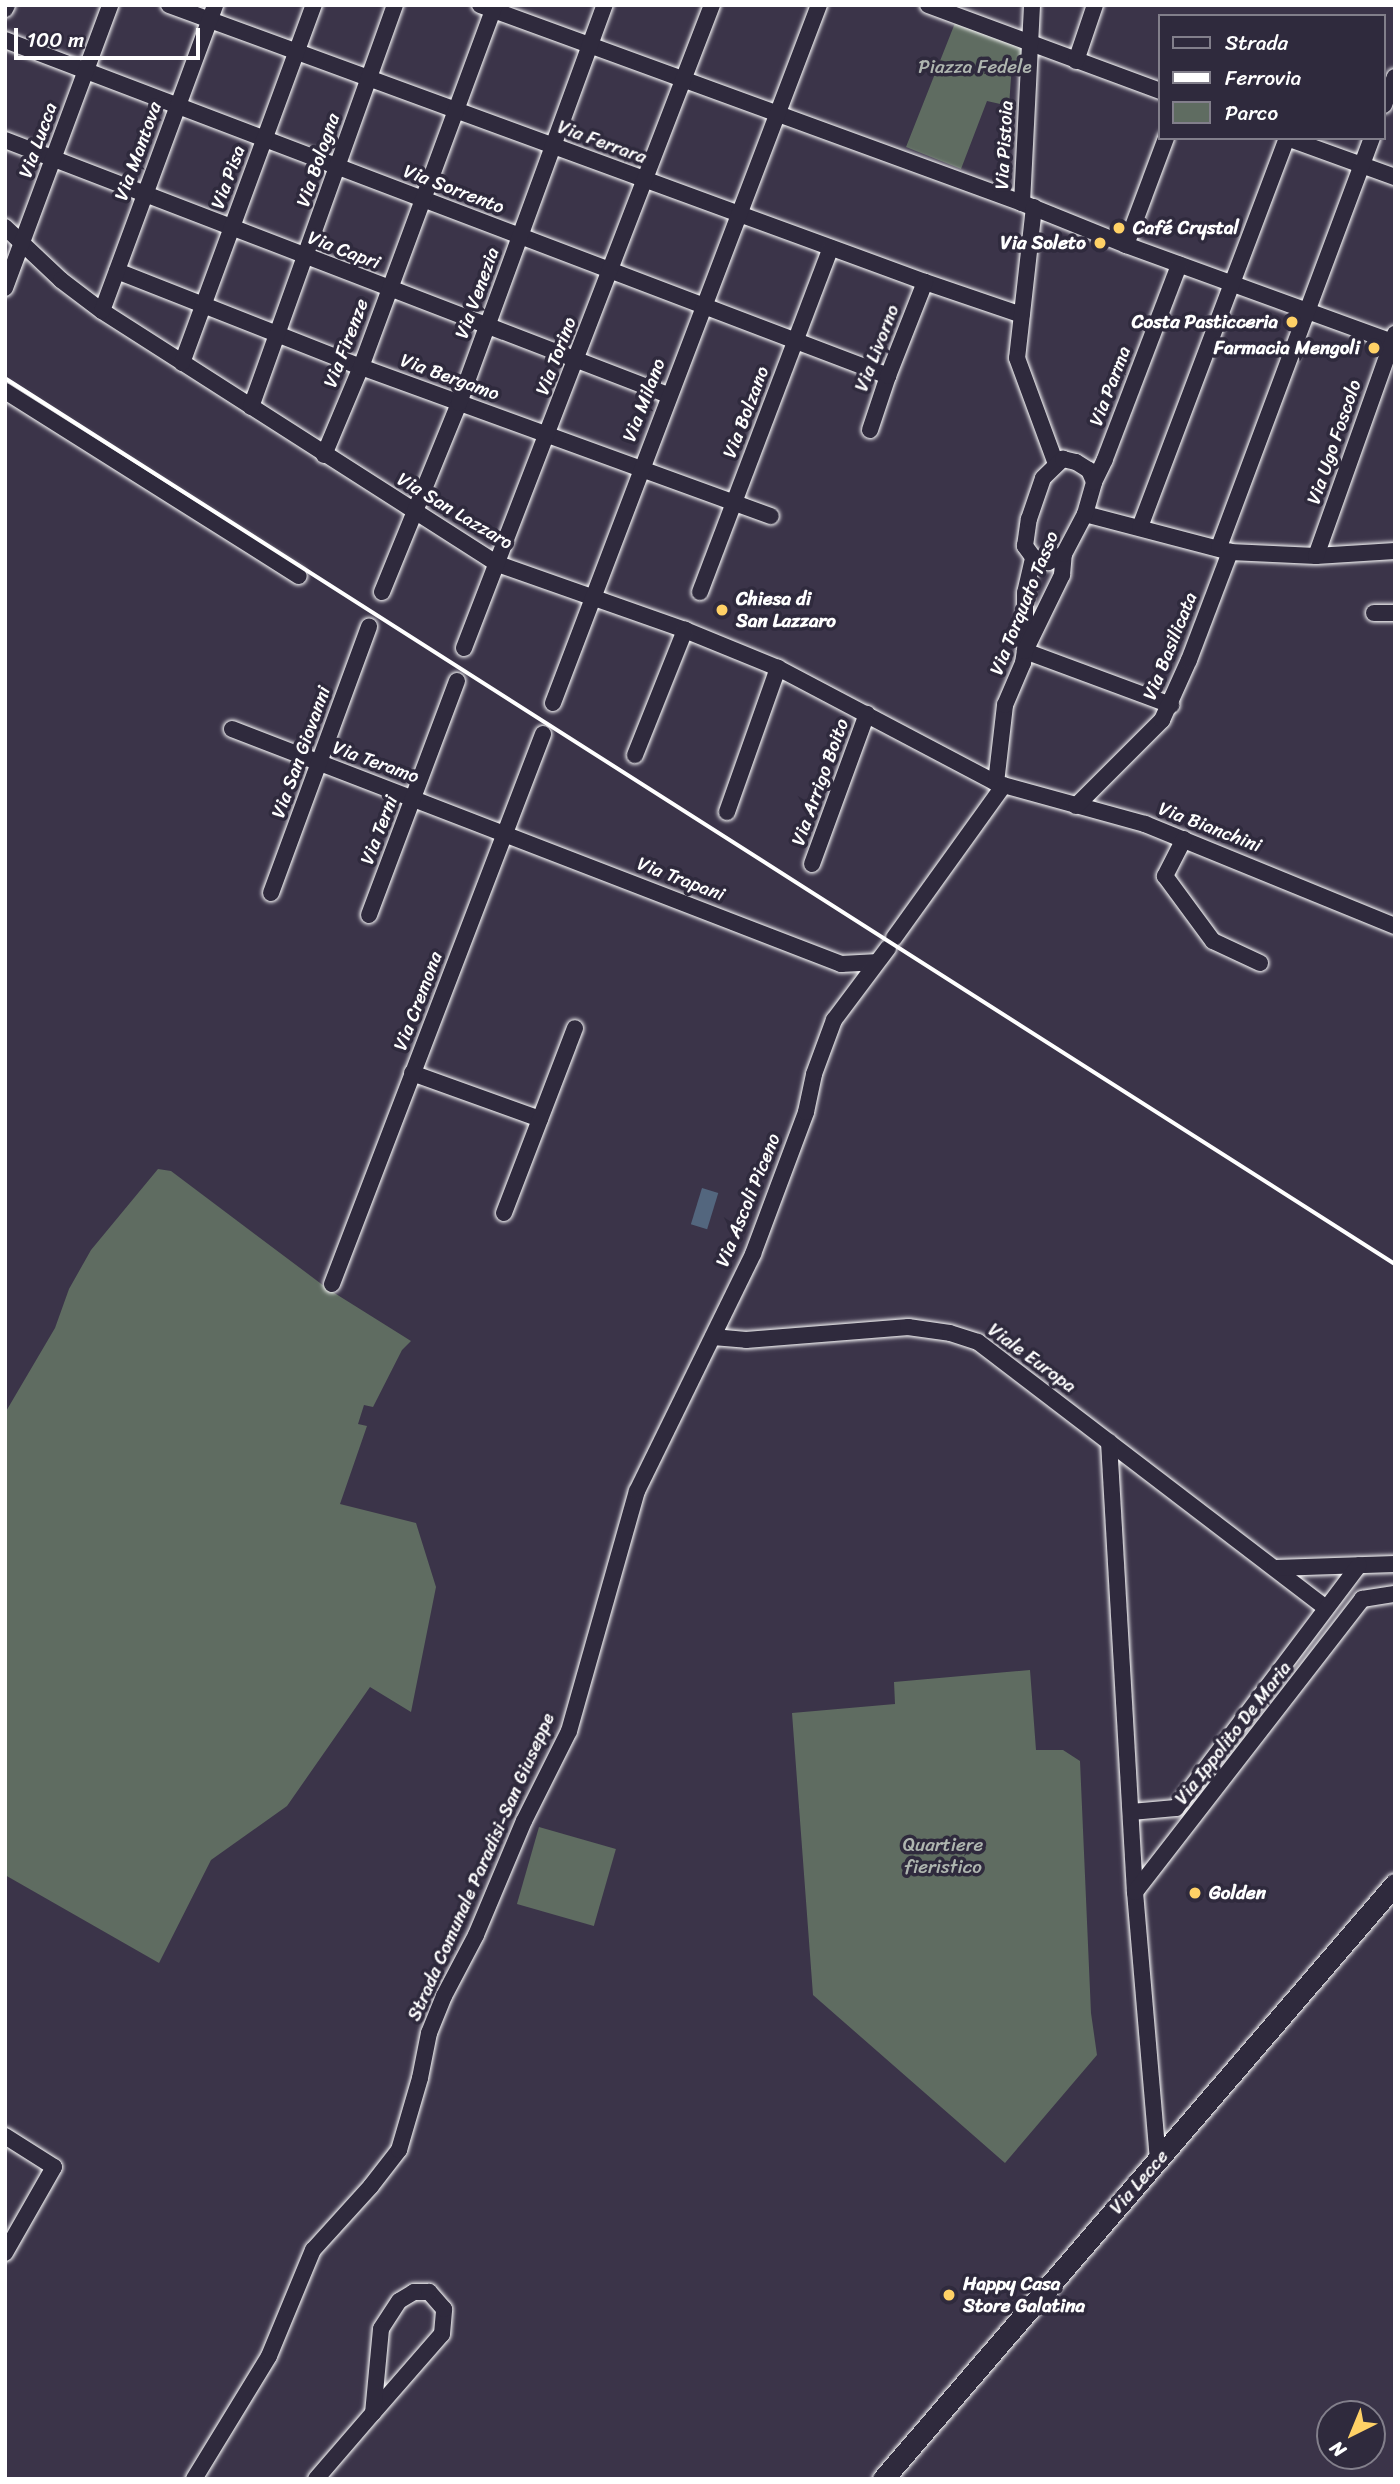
<!DOCTYPE html>
<html>
<head>
<meta charset="utf-8">
<style>
	body { margin:0 }
	#map { position:relative; width:1400px; height:2484px; overflow:hidden; background:#3b3449; font-family:Sriracha,sans-serif }
	div>[style] { position:absolute }
	.green>* { inset:0; background:#5f6c61; transform-origin:0 0 }
	.water>* { inset:0; background:#53667e; transform-origin:0 0 }
	.roads { filter:drop-shadow(0 0 2px #fff) drop-shadow(0 0 2px #fff) }
	.minor>* { height:16px; margin:-8px; padding:0 8px; transform-origin:8px; border-radius:8px; background:#2f2a3d }
	.major>* { height:21px; margin:-10.5px; padding:0 10.5px; transform-origin:10.5px; border-radius:10.5px; background:#2f2a3d }
	.rail>* { height:3.5px; margin:-1.75px; padding:0 1.75px; transform-origin:1.75px; border-radius:1.75px; background:#fff }
	.dots>* { width:19px; height:19px; translate:-50% -50%; box-sizing:border-box; border:4px solid #2f2a3d; border-radius:50% }
	span { translate:-50% -50%; white-space:nowrap; text-align:center; line-height:1.15; -webkit-text-stroke:7px #2f2a3d; paint-order:stroke }
	.park-label { font-size:19px; color:#afb6b0 }
	.street-label { font-size:19px; color:#fff }
	.poi-label { font-size:19px; color:#fff; font-weight:700 }
	.left { translate:0 -50%; text-align:left }
	.right { translate:-100% -50%; text-align:right }
	.frame { position:absolute; inset:0; border:7px solid #fff; pointer-events:none }
	.legend { position:absolute; left:1158px; top:14px; width:228px; height:126px; box-sizing:border-box; background:#2f2a3d; border:2px solid #827f8b; margin:0; padding:9px 12px; list-style:none; font-size:21px; color:#fff }
	.legend li { display:flex; align-items:center; gap:14px; height:35px }
	.legend b { width:35px; border:2px solid #827f8b }
	.north { position:absolute; left:1316px; top:2400px; width:70px; height:70px; box-sizing:border-box; background:#2f2a3d; border:2px solid #827f8b; border-radius:50%; rotate:223deg; font-size:19px; font-weight:700; line-height:28px; text-align:center; color:#fff }
	.north::after { content:''; display:block; margin:auto; width:24px; height:32px; background:#ffd166; clip-path:polygon(50% 0,100% 100%,50% 72%,0 100%) }
	.scale { position:absolute; left:14px; top:28px; width:186px; height:32px; box-sizing:border-box; border:4px solid #fff; border-top:0; padding-left:9px; font-size:21px; line-height:24px; white-space:nowrap; color:#fff; -webkit-text-stroke:5px #2f2a3d; paint-order:stroke }
</style>
</head>
<body>
<div id="map">
	<div class="green">
		<i style="clip-path:polygon(955px 23px,1024px 47px,1023px 65px,1012px 64px,1009px 106px,987px 101px,961px 169px,906px 147px)"></i>
		<i style="clip-path:polygon(158px 1169px,171px 1171px,328px 1289px,411px 1341px,402px 1350px,373px 1407px,364px 1405px,358px 1424px,367px 1426px,340px 1504px,416px 1523px,436px 1587px,411px 1712px,370px 1687px,287px 1806px,211px 1860px,159px 1963px,5px 1875px,5px 1413px,55px 1328px,69px 1289px,91px 1250px)"></i>
		<i style="clip-path:polygon(1030px 1670px,1036px 1750px,1063px 1750px,1080px 1761px,1091px 2013px,1097px 2055px,1005px 2163px,813px 1995px,792px 1713px,895px 1704px,894px 1682px)"></i>
		<i style="left:539px;top:1827px;width:80px;height:80px;rotate:16deg"></i>
	</div>
	<div class="water">
		<i style="left:702px;top:1188px;width:17px;height:38px;rotate:17deg"></i>
	</div>
	<div class="roads">
		<div class="minor">
			<i style="left:169px;top:5px;width:805px;rotate:20.12deg"></i>
			<i style="left:925px;top:282px;width:102px;rotate:18.8deg"></i>
			<i style="left:480px;top:5px;width:577px;rotate:20.07deg"></i>
			<i style="left:1022px;top:203px;width:112px;rotate:22deg"></i>
			<i style="left:1126px;top:245px;width:286px;rotate:20deg"></i>
			<i style="left:928px;top:5px;width:247px;rotate:20.3deg"></i>
			<i style="left:5px;top:9px;width:4px;rotate:-63deg"></i>
			<i style="left:5px;top:40px;width:945px;rotate:20.83deg"></i>
			<i style="left:1076px;top:61px;width:59px;rotate:-71.3deg"></i>
			<i style="left:1384px;top:105px;width:30px;rotate:-69deg"></i>
			<i style="left:1287px;top:138px;width:115px;rotate:19.9deg"></i>
			<i style="left:5px;top:140px;width:710px;rotate:21.04deg"></i>
			<i style="left:1022px;top:203px;width:198px;rotate:-87.1deg"></i>
			<i style="left:1034px;top:207px;width:152px;rotate:96.4deg"></i>
			<i style="left:1017px;top:358px;width:113px;rotate:69.8deg"></i>
			<i style="left:5px;top:227px;width:77px;rotate:43.4deg"></i>
			<i style="left:61px;top:280px;width:51px;rotate:37.1deg"></i>
			<i style="left:102px;top:311px;width:470px;rotate:32.6deg"></i>
			<i style="left:498px;top:564px;width:198px;rotate:19.4deg"></i>
			<i style="left:685px;top:630px;width:100px;rotate:22.2deg"></i>
			<i style="left:778px;top:668px;width:246px;rotate:27.8deg"></i>
			<i style="left:996px;top:783px;width:155px;rotate:15.4deg"></i>
			<i style="left:1145px;top:824px;width:270px;rotate:22.2deg"></i>
			<i style="left:1126px;top:245px;width:114px;rotate:-69.5deg"></i>
			<i style="left:117px;top:271px;width:262px;rotate:21.5deg"></i>
			<i style="left:361px;top:367px;width:436px;rotate:20deg"></i>
			<i style="left:5px;top:288px;width:302px;rotate:-69.6deg"></i>
			<i style="left:102px;top:311px;width:326px;rotate:-69.7deg"></i>
			<i style="left:182px;top:363px;width:382px;rotate:-69.8deg"></i>
			<i style="left:5px;top:391px;width:347px;rotate:32.2deg"></i>
			<i style="left:251px;top:407px;width:427px;rotate:-70.3deg"></i>
			<i style="left:870px;top:430px;width:57px;rotate:-71.6deg"></i>
			<i style="left:888px;top:376px;width:101px;rotate:-68.5deg"></i>
			<i style="left:324px;top:455px;width:95px;rotate:-67.2deg"></i>
			<i style="left:361px;top:367px;width:386px;rotate:-69.7deg"></i>
			<i style="left:1085px;top:514px;width:150px;rotate:14.7deg"></i>
			<i style="left:1230px;top:552px;width:86px;rotate:2.7deg"></i>
			<i style="left:1316px;top:556px;width:79px;rotate:-3.6deg"></i>
			<i style="left:1140px;top:527px;width:415px;rotate:-69.3deg"></i>
			<i style="left:1219px;top:547px;width:437px;rotate:-69.5deg"></i>
			<i style="left:1064px;top:554px;width:18px;rotate:153deg"></i>
			<i style="left:1048px;top:562px;width:16px;rotate:-162deg"></i>
			<i style="left:1033px;top:557px;width:14px;rotate:-126deg"></i>
			<i style="left:1025px;top:546px;width:27px;rotate:-82deg"></i>
			<i style="left:1029px;top:519px;width:43px;rotate:-71.1deg"></i>
			<i style="left:1043px;top:478px;width:28px;rotate:-44deg"></i>
			<i style="left:1063px;top:459px;width:13px;rotate:13deg"></i>
			<i style="left:1076px;top:462px;width:15px;rotate:32deg"></i>
			<i style="left:1089px;top:470px;width:13px;rotate:67deg"></i>
			<i style="left:1316px;top:556px;width:236px;rotate:-70.4deg"></i>
			<i style="left:382px;top:592px;width:204px;rotate:-67.8deg"></i>
			<i style="left:459px;top:403px;width:424px;rotate:-69.9deg"></i>
			<i style="left:700px;top:592px;width:368px;rotate:-69.2deg"></i>
			<i style="left:1374px;top:613px;width:21px"></i>
			<i style="left:1025px;top:646px;width:53px;rotate:-90deg"></i>
			<i style="left:1025px;top:593px;width:37px;rotate:-77deg"></i>
			<i style="left:464px;top:648px;width:689px;rotate:-68.91deg"></i>
			<i style="left:1025px;top:651px;width:156px;rotate:20.3deg"></i>
			<i style="left:553px;top:703px;width:747px;rotate:-69.14deg"></i>
			<i style="left:232px;top:729px;width:653px;rotate:21.1deg"></i>
			<i style="left:841px;top:964px;width:33px;rotate:-3deg"></i>
			<i style="left:635px;top:755px;width:135px;rotate:-68.2deg"></i>
			<i style="left:996px;top:783px;width:79px;rotate:-83.4deg"></i>
			<i style="left:1005px;top:705px;width:46px;rotate:-66.8deg"></i>
			<i style="left:1023px;top:663px;width:12px;rotate:-81deg"></i>
			<i style="left:1025px;top:651px;width:85px;rotate:-64deg"></i>
			<i style="left:1062px;top:575px;width:21px;rotate:-85deg"></i>
			<i style="left:1064px;top:554px;width:45px;rotate:-62.3deg"></i>
			<i style="left:1085px;top:514px;width:33px;rotate:-74deg"></i>
			<i style="left:1094px;top:482px;width:25px;rotate:-64deg"></i>
			<i style="left:1105px;top:459px;width:208px;rotate:-69.1deg"></i>
			<i style="left:1076px;top:806px;width:122px;rotate:-45deg"></i>
			<i style="left:1162px;top:720px;width:66px;rotate:-65.8deg"></i>
			<i style="left:1189px;top:660px;width:116px;rotate:-69.2deg"></i>
			<i style="left:727px;top:812px;width:153px;rotate:-70.5deg"></i>
			<i style="left:1184px;top:839px;width:42px;rotate:117.2deg"></i>
			<i style="left:1165px;top:876px;width:81px;rotate:53.6deg"></i>
			<i style="left:1213px;top:941px;width:52px;rotate:25.1deg"></i>
			<i style="left:812px;top:864px;width:160px;rotate:-69.9deg"></i>
			<i style="left:271px;top:893px;width:284px;rotate:-69.8deg"></i>
			<i style="left:369px;top:915px;width:250px;rotate:-69.4deg"></i>
			<i style="left:894px;top:938px;width:188px;rotate:-54.3deg"></i>
			<i style="left:412px;top:1073px;width:136px;rotate:19.8deg"></i>
			<i style="left:504px;top:1213px;width:198px;rotate:-69deg"></i>
			<i style="left:332px;top:1284px;width:589px;rotate:-69.01deg"></i>
			<i style="left:713px;top:1337px;width:33px;rotate:5deg"></i>
			<i style="left:746px;top:1340px;width:163px;rotate:-4.6deg"></i>
			<i style="left:908px;top:1327px;width:42px;rotate:8.1deg"></i>
			<i style="left:950px;top:1333px;width:29px;rotate:18deg"></i>
			<i style="left:978px;top:1342px;width:438px;rotate:37.4deg"></i>
			<i style="left:1109px;top:1442px;width:451px;rotate:86.7deg"></i>
			<i style="left:1135px;top:1892px;width:268px;rotate:85.1deg"></i>
			<i style="left:1275px;top:1568px;width:120px;rotate:-1.9deg"></i>
			<i style="left:1362px;top:1599px;width:33px;rotate:-9deg"></i>
			<i style="left:1131px;top:1812px;width:45px;rotate:-5.1deg"></i>
			<i style="left:1176px;top:1808px;width:304px;rotate:-53deg"></i>
			<i style="left:1135px;top:1892px;width:371px;rotate:-52.2deg"></i>
			<i style="left:5px;top:2136px;width:58px;rotate:32.3deg"></i>
			<i style="left:54px;top:2167px;width:99px;rotate:119.7deg"></i>
			<i style="left:194px;top:2479px;width:144px;rotate:-58.6deg"></i>
			<i style="left:269px;top:2356px;width:115px;rotate:-67.5deg"></i>
			<i style="left:313px;top:2250px;width:86px;rotate:-47.8deg"></i>
			<i style="left:371px;top:2186px;width:46px;rotate:-52.1deg"></i>
			<i style="left:399px;top:2150px;width:75px;rotate:-73.7deg"></i>
			<i style="left:420px;top:2078px;width:46px;rotate:-78.7deg"></i>
			<i style="left:429px;top:2033px;width:40px;rotate:-68deg"></i>
			<i style="left:444px;top:1996px;width:69px;rotate:-62.3deg"></i>
			<i style="left:476px;top:1935px;width:124px;rotate:-67.2deg"></i>
			<i style="left:524px;top:1821px;width:101px;rotate:-63.4deg"></i>
			<i style="left:569px;top:1731px;width:249px;rotate:-74.2deg"></i>
			<i style="left:637px;top:1491px;width:264px;rotate:-63.9deg"></i>
			<i style="left:753px;top:1254px;width:152px;rotate:-69.5deg"></i>
			<i style="left:806px;top:1112px;width:39px;rotate:-78deg"></i>
			<i style="left:814px;top:1074px;width:58px;rotate:-69.7deg"></i>
			<i style="left:834px;top:1020px;width:90px;rotate:-53.1deg"></i>
			<i style="left:316px;top:2479px;width:87px;rotate:-49.2deg"></i>
			<i style="left:373px;top:2413px;width:105px;rotate:-48.9deg"></i>
			<i style="left:442px;top:2334px;width:25px;rotate:-85deg"></i>
			<i style="left:444px;top:2309px;width:23px;rotate:-131deg"></i>
			<i style="left:429px;top:2292px;width:15px;rotate:180deg"></i>
			<i style="left:414px;top:2292px;width:17px;rotate:149deg"></i>
			<i style="left:399px;top:2301px;width:33px;rotate:123deg"></i>
			<i style="left:381px;top:2329px;width:84px;rotate:95.4deg"></i>
		</div>
		<div class="major">
			<i style="left:883px;top:2479px;width:785px;rotate:-49.29deg"></i>
		</div>
	</div>
	<div class="rail">
		<i style="left:5px;top:378px;width:1648px;rotate:32.51deg"></i>
	</div>
	<div class="dots">
		<i style="left:1119px;top:228px;background:#ffd166"></i>
		<i style="left:1100px;top:243px;background:#ffd166"></i>
		<i style="left:1292px;top:322px;background:#ffd166"></i>
		<i style="left:1374px;top:348px;background:#ffd166"></i>
		<i style="left:722px;top:610px;background:#ffd166"></i>
		<i style="left:1195px;top:1893px;background:#ffd166"></i>
		<i style="left:949px;top:2295px;background:#ffd166"></i>
	</div>
	<div class="park-label">
		<span style="left:975px;top:67px">Piazza Fedele</span>
		<span style="left:943px;top:1856px">Quartiere<br>fieristico</span>
	</div>
	<div class="street-label">
		<span style="left:38px;top:140px;rotate:-70deg">Via Lucca</span>
		<span style="left:602px;top:142px;rotate:20deg">Via Ferrara</span>
		<span style="left:1004px;top:145px;rotate:-87deg">Via Pistoia</span>
		<span style="left:138px;top:151px;rotate:-70deg">Via Mantova</span>
		<span style="left:318px;top:160px;rotate:-71deg">Via Bologna</span>
		<span style="left:228px;top:177px;rotate:-70deg">Via Pisa</span>
		<span style="left:454px;top:189px;rotate:21deg">Via Sorrento</span>
		<span style="left:344px;top:250px;rotate:21deg">Via Capri</span>
		<span style="left:477px;top:293px;rotate:-70deg">Via Venezia</span>
		<span style="left:346px;top:343px;rotate:-69deg">Via Firenze</span>
		<span style="left:877px;top:348px;rotate:-69deg">Via Livorno</span>
		<span style="left:556px;top:356px;rotate:-69deg">Via Torino</span>
		<span style="left:450px;top:377px;rotate:20deg">Via Bergamo</span>
		<span style="left:1110px;top:386px;rotate:-69deg">Via Parma</span>
		<span style="left:644px;top:400px;rotate:-69deg">Via Milano</span>
		<span style="left:746px;top:412px;rotate:-69deg">Via Bolzano</span>
		<span style="left:1334px;top:442px;rotate:-71deg">Via Ugo Foscolo</span>
		<span style="left:455px;top:511px;rotate:31deg">Via San Lazzaro</span>
		<span style="left:1024px;top:603px;rotate:-68deg">Via Torquato Tasso</span>
		<span style="left:1170px;top:646px;rotate:-68deg">Via Basilicata</span>
		<span style="left:301px;top:752px;rotate:-70deg">Via San Giovanni</span>
		<span style="left:376px;top:762px;rotate:20deg">Via Teramo</span>
		<span style="left:820px;top:782px;rotate:-70deg">Via Arrigo Boito</span>
		<span style="left:1210px;top:827px;rotate:21deg">Via Bianchini</span>
		<span style="left:379px;top:830px;rotate:-69deg">Via Terni</span>
		<span style="left:681px;top:879px;rotate:21deg">Via Trapani</span>
		<span style="left:418px;top:1001px;rotate:-69deg">Via Cremona</span>
		<span style="left:748px;top:1200px;rotate:-68deg">Via Ascoli Piceno</span>
		<span style="left:1032px;top:1358px;rotate:36deg">Viale Europa</span>
		<span style="left:1233px;top:1733px;rotate:-52deg">Via Ippolito De Maria</span>
		<span style="left:481px;top:1867px;rotate:-66deg">Strada Comunale Paradisi-San Giuseppe</span>
		<span style="left:1139px;top:2182px;rotate:-49deg">Via Lecce</span>
	</div>
	<div class="poi-label">
		<span class="left" style="left:1133px;top:228px">Café Crystal</span>
		<span class="right" style="left:1086px;top:243px">Via Soleto</span>
		<span class="right" style="left:1278px;top:322px">Costa Pasticceria</span>
		<span class="right" style="left:1360px;top:348px">Farmacia Mengoli</span>
		<span class="left" style="left:736px;top:610px">Chiesa di<br>San Lazzaro</span>
		<span class="left" style="left:1209px;top:1893px">Golden</span>
		<span class="left" style="left:963px;top:2295px">Happy Casa<br>Store Galatina</span>
	</div>
	<div class="frame"></div>
	<ul class="legend">
	<li><b style="height:9px;background:#2f2a3d"></b>Strada</li>
	<li><b style="height:9px;background:#fff"></b>Ferrovia</li>
	<li><b style="height:19px;background:#5f6c61"></b>Parco</li>
	</ul>
	<div class="north">N</div>
	<div class="scale">100 m</div>
</div>
</body>
</html>
